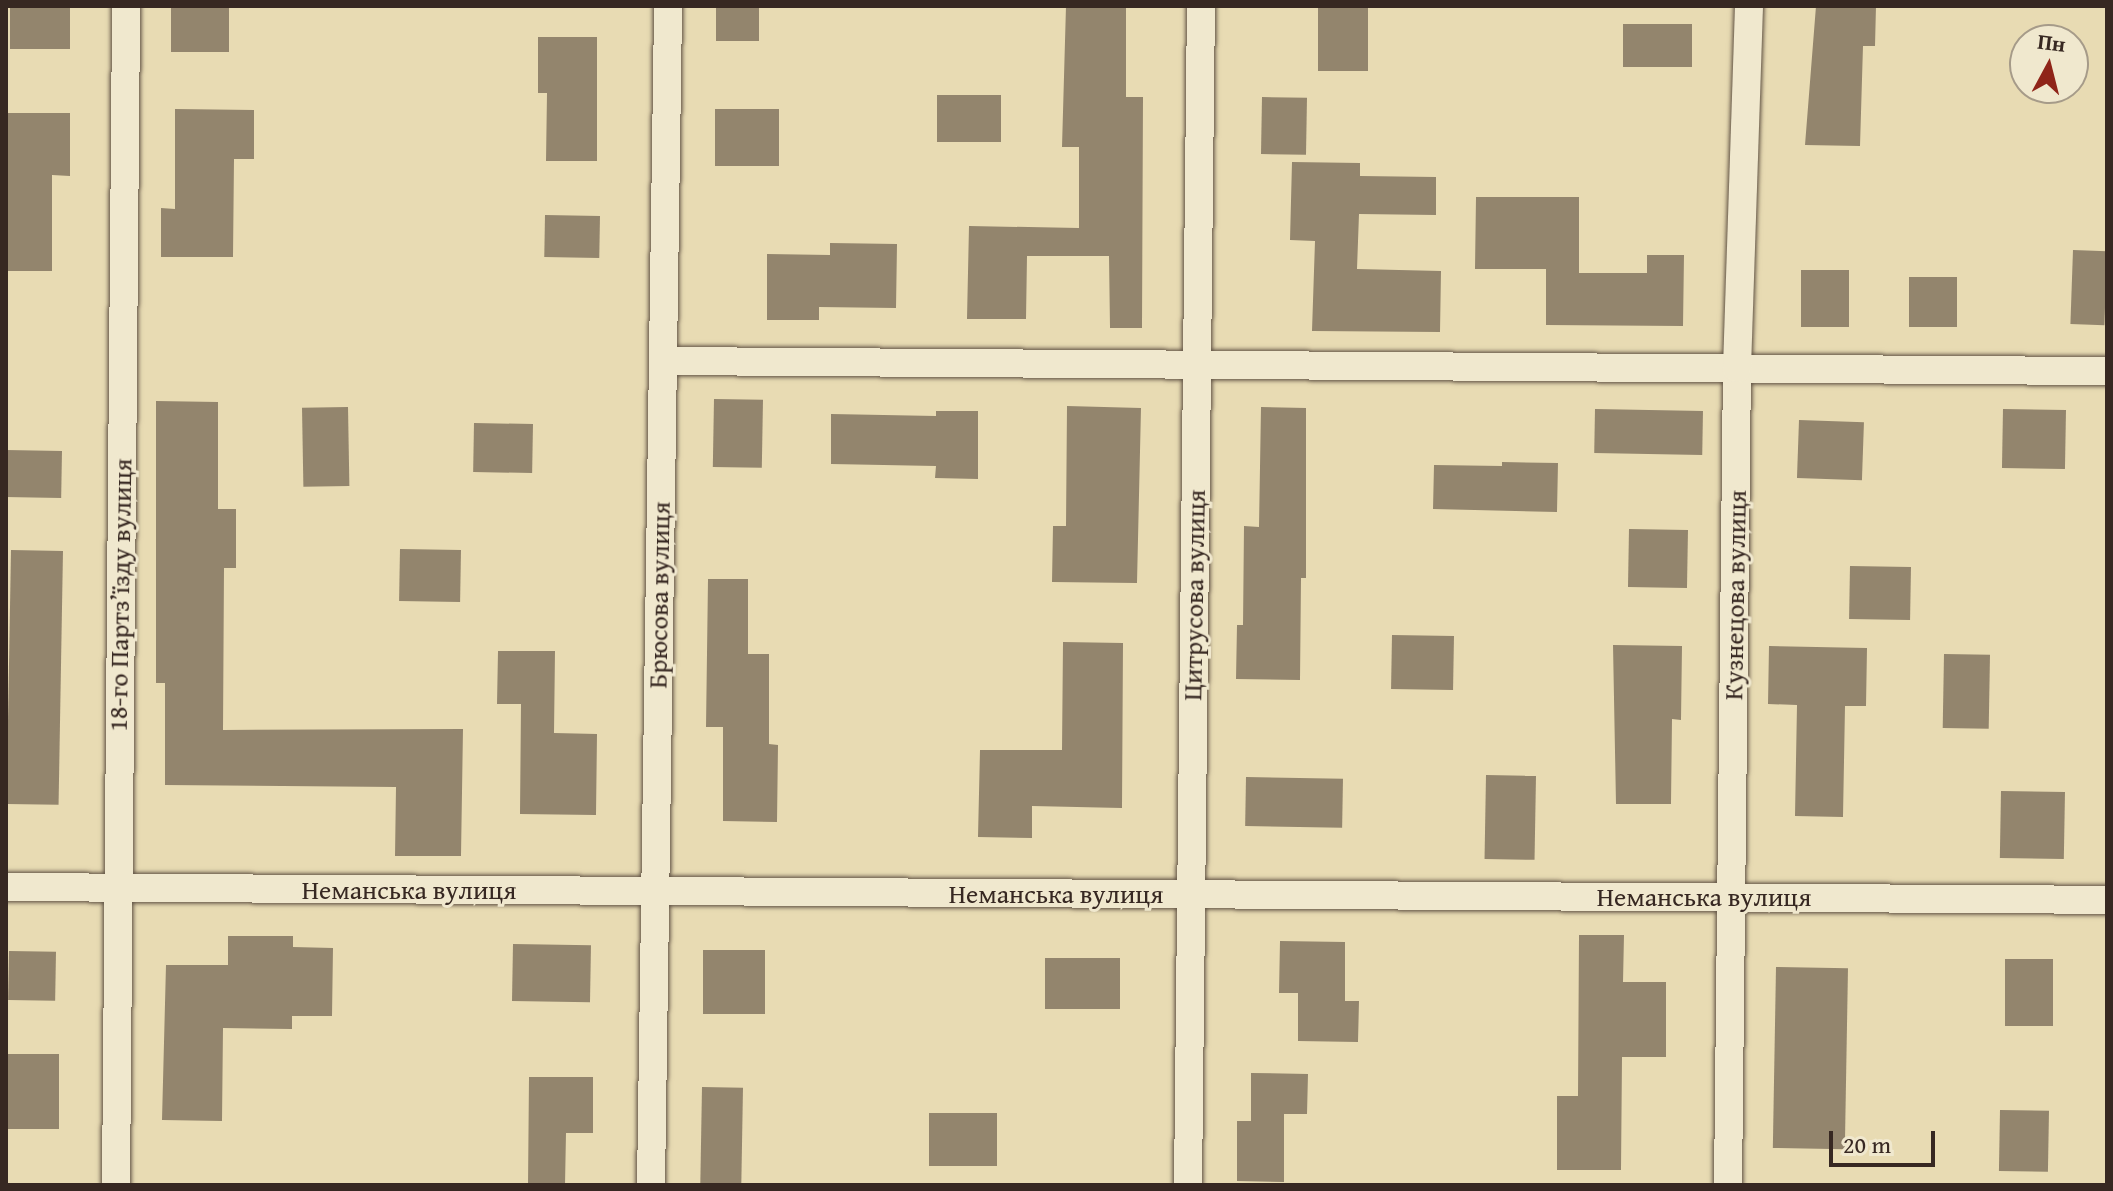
<!DOCTYPE html>
<html>
<head>
<meta charset="utf-8">
<style>
	body { margin:0 }
	#map { position:relative; width:2113px; height:1191px; overflow:hidden; background:#e8dbb3; font-family:"Gentium Book Plus",serif }
	div>[style] { position:absolute }
	.building>* { inset:0; background:#93856d; transform-origin:0 0 }
	.roads { filter:drop-shadow(0 0 2px #635546) drop-shadow(0 0 2px #635546) }
	.street>* { height:28px; margin:-14px; padding:0 14px; transform-origin:14px; border-radius:14px; background:#f0e8ce }
	span { translate:-50% -50%; white-space:nowrap; text-align:center; line-height:1.15; -webkit-text-stroke:6px #f0e8ce; paint-order:stroke }
	.street-label { font-size:26px; color:#372822 }
	.frame { position:absolute; inset:0; border:8px solid #372822; pointer-events:none }
	.north { position:absolute; left:2009px; top:24px; width:80px; height:80px; box-sizing:border-box; background:#f0e8ce; border:2px solid #a69b89; border-radius:50%; rotate:7deg; font-size:22px; font-weight:700; line-height:32px; text-align:center; color:#372822 }
	.north::after { content:''; display:block; margin:auto; width:28px; height:36px; background:#8f2418; clip-path:polygon(50% 0,100% 100%,50% 72%,0 100%) }
	.scale { position:absolute; left:1829px; top:1131px; width:106px; height:36px; box-sizing:border-box; border:4px solid #372822; border-top:0; padding-left:10px; font-size:24px; line-height:28px; white-space:nowrap; color:#372822; -webkit-text-stroke:6px #f0e8ce; paint-order:stroke }
</style>
</head>
<body>
<div id="map">
	<div class="building">
		<i style="left:10px;top:6px;width:60px;height:43px"></i>
		<i style="left:171px;top:6px;width:58px;height:46px"></i>
		<i style="left:716px;top:6px;width:43px;height:35px"></i>
		<i style="clip-path:polygon(1066px 6px,1126px 6px,1126px 97px,1143px 97px,1142px 328px,1110px 328px,1109px 256px,1027px 256px,1026px 319px,967px 319px,969px 226px,1079px 228px,1079px 147px,1062px 147px)"></i>
		<i style="left:1318px;top:6px;width:50px;height:65px"></i>
		<i style="clip-path:polygon(1816px 6px,1876px 6px,1875px 46px,1863px 46px,1860px 146px,1805px 145px)"></i>
		<i style="left:1623px;top:24px;width:69px;height:43px"></i>
		<i style="clip-path:polygon(538px 37px,597px 37px,597px 161px,546px 161px,547px 93px,538px 93px)"></i>
		<i style="left:937px;top:95px;width:64px;height:47px"></i>
		<i style="left:1262px;top:97px;width:45px;height:57px;rotate:1deg"></i>
		<i style="clip-path:polygon(175px 109px,254px 110px,254px 159px,234px 159px,233px 257px,161px 257px,161px 208px,175px 209px)"></i>
		<i style="left:715px;top:109px;width:64px;height:57px"></i>
		<i style="clip-path:polygon(6px 113px,70px 113px,70px 176px,52px 175px,52px 271px,6px 271px)"></i>
		<i style="clip-path:polygon(1292px 162px,1360px 163px,1360px 176px,1436px 177px,1436px 215px,1359px 214px,1357px 269px,1441px 271px,1440px 332px,1312px 331px,1315px 241px,1290px 240px)"></i>
		<i style="clip-path:polygon(1476px 197px,1579px 197px,1579px 273px,1647px 273px,1647px 255px,1684px 255px,1683px 326px,1546px 325px,1546px 269px,1475px 269px)"></i>
		<i style="left:545px;top:215px;width:55px;height:42px;rotate:1deg"></i>
		<i style="clip-path:polygon(830px 243px,897px 244px,896px 308px,819px 307px,819px 320px,767px 320px,767px 254px,830px 255px)"></i>
		<i style="left:2073px;top:250px;width:34px;height:74px;rotate:2deg"></i>
		<i style="left:1801px;top:270px;width:48px;height:57px"></i>
		<i style="left:1909px;top:277px;width:48px;height:50px"></i>
		<i style="left:714px;top:399px;width:49px;height:68px;rotate:1deg"></i>
		<i style="clip-path:polygon(156px 401px,218px 402px,218px 509px,236px 509px,236px 568px,224px 568px,223px 730px,463px 729px,461px 856px,395px 856px,396px 787px,165px 785px,165px 683px,156px 683px)"></i>
		<i style="clip-path:polygon(1067px 406px,1141px 408px,1137px 583px,1052px 582px,1053px 526px,1066px 526px)"></i>
		<i style="left:348px;top:407px;width:79px;height:46px;rotate:89deg"></i>
		<i style="clip-path:polygon(1261px 407px,1306px 408px,1306px 578px,1301px 578px,1300px 680px,1236px 679px,1237px 625px,1243px 625px,1244px 526px,1259px 527px)"></i>
		<i style="left:1595px;top:409px;width:108px;height:44px;rotate:1deg"></i>
		<i style="left:2003px;top:409px;width:63px;height:59px;rotate:1deg"></i>
		<i style="clip-path:polygon(936px 411px,978px 411px,978px 479px,935px 478px,936px 466px,831px 464px,831px 414px,936px 416px)"></i>
		<i style="left:1799px;top:420px;width:65px;height:58px;rotate:2deg"></i>
		<i style="left:474px;top:423px;width:59px;height:49px;rotate:1deg"></i>
		<i style="left:6px;top:450px;width:56px;height:47px;rotate:1deg"></i>
		<i style="clip-path:polygon(1502px 462px,1558px 463px,1557px 512px,1433px 509px,1434px 465px,1502px 466px)"></i>
		<i style="left:1629px;top:529px;width:59px;height:58px;rotate:1deg"></i>
		<i style="left:400px;top:549px;width:61px;height:52px;rotate:1deg"></i>
		<i style="left:11px;top:550px;width:52px;height:254px;rotate:1deg"></i>
		<i style="left:1850px;top:566px;width:61px;height:53px;rotate:1deg"></i>
		<i style="clip-path:polygon(708px 579px,748px 579px,748px 654px,769px 654px,769px 744px,778px 745px,777px 822px,723px 821px,723px 727px,706px 727px)"></i>
		<i style="left:1392px;top:635px;width:62px;height:54px;rotate:1deg"></i>
		<i style="clip-path:polygon(1063px 642px,1123px 643px,1122px 808px,1032px 806px,1032px 838px,978px 837px,980px 750px,1062px 750px)"></i>
		<i style="clip-path:polygon(1613px 645px,1682px 646px,1681px 720px,1672px 719px,1671px 804px,1616px 804px)"></i>
		<i style="clip-path:polygon(1769px 646px,1867px 648px,1866px 706px,1845px 706px,1843px 817px,1795px 816px,1797px 705px,1768px 704px)"></i>
		<i style="clip-path:polygon(498px 651px,555px 651px,554px 733px,597px 734px,596px 815px,520px 814px,521px 704px,497px 704px)"></i>
		<i style="left:1944px;top:654px;width:46px;height:74px;rotate:1deg"></i>
		<i style="left:1486px;top:775px;width:50px;height:84px;rotate:1deg"></i>
		<i style="left:1246px;top:777px;width:97px;height:49px;rotate:1deg"></i>
		<i style="left:2001px;top:791px;width:64px;height:67px;rotate:1deg"></i>
		<i style="clip-path:polygon(1579px 935px,1624px 935px,1623px 982px,1666px 982px,1666px 1057px,1622px 1057px,1621px 1170px,1557px 1170px,1557px 1096px,1578px 1096px)"></i>
		<i style="clip-path:polygon(228px 936px,293px 936px,293px 947px,333px 948px,332px 1016px,292px 1016px,292px 1029px,223px 1028px,222px 1121px,162px 1120px,166px 965px,228px 965px)"></i>
		<i style="clip-path:polygon(1280px 941px,1345px 942px,1345px 1001px,1359px 1001px,1358px 1042px,1298px 1041px,1298px 993px,1279px 993px)"></i>
		<i style="left:513px;top:944px;width:78px;height:57px;rotate:1deg"></i>
		<i style="left:703px;top:950px;width:62px;height:64px"></i>
		<i style="left:9px;top:951px;width:47px;height:49px;rotate:1deg"></i>
		<i style="left:1045px;top:958px;width:75px;height:51px"></i>
		<i style="left:2005px;top:959px;width:48px;height:67px"></i>
		<i style="left:1776px;top:967px;width:72px;height:181px;rotate:1deg"></i>
		<i style="left:6px;top:1054px;width:53px;height:75px"></i>
		<i style="clip-path:polygon(1251px 1073px,1308px 1074px,1307px 1114px,1284px 1114px,1284px 1182px,1237px 1181px,1237px 1121px,1251px 1121px)"></i>
		<i style="clip-path:polygon(529px 1077px,593px 1077px,593px 1133px,566px 1133px,565px 1185px,528px 1185px)"></i>
		<i style="left:702px;top:1087px;width:41px;height:98px;rotate:1deg"></i>
		<i style="left:2000px;top:1110px;width:49px;height:61px;rotate:1deg"></i>
		<i style="left:929px;top:1113px;width:68px;height:53px"></i>
	</div>
	<div class="roads">
		<div class="street">
			<i style="left:664px;top:361px;width:1443px;rotate:0.4deg"></i>
			<i style="left:6px;top:887px;width:2101px;rotate:0.35deg"></i>
			<i style="left:116px;top:1185px;width:1179px;rotate:-89.51deg"></i>
			<i style="left:651px;top:1185px;width:1179px;rotate:-89.17deg"></i>
			<i style="left:1188px;top:1185px;width:1179px;rotate:-89.37deg"></i>
			<i style="left:1728px;top:1185px;width:817px;rotate:-89.37deg"></i>
			<i style="left:1737px;top:368px;width:362px;rotate:-88.1deg"></i>
		</div>
	</div>
	<div class="street-label">
		<span style="left:120px;top:595px;rotate:-89deg">18-го Партз’їзду вулиця</span>
		<span style="left:659px;top:595px;rotate:-89deg">Брюсова вулиця</span>
		<span style="left:1194px;top:595px;rotate:-89deg">Цитрусова вулиця</span>
		<span style="left:1735px;top:595px;rotate:-89deg">Кузнецова вулиця</span>
		<span style="left:409px;top:890px">Неманська вулиця</span>
		<span style="left:1056px;top:894px">Неманська вулиця</span>
		<span style="left:1704px;top:897px">Неманська вулиця</span>
	</div>
	<div class="frame"></div>
	<div class="north">Пн</div>
	<div class="scale">20 m</div>
</div>
</body>
</html>
